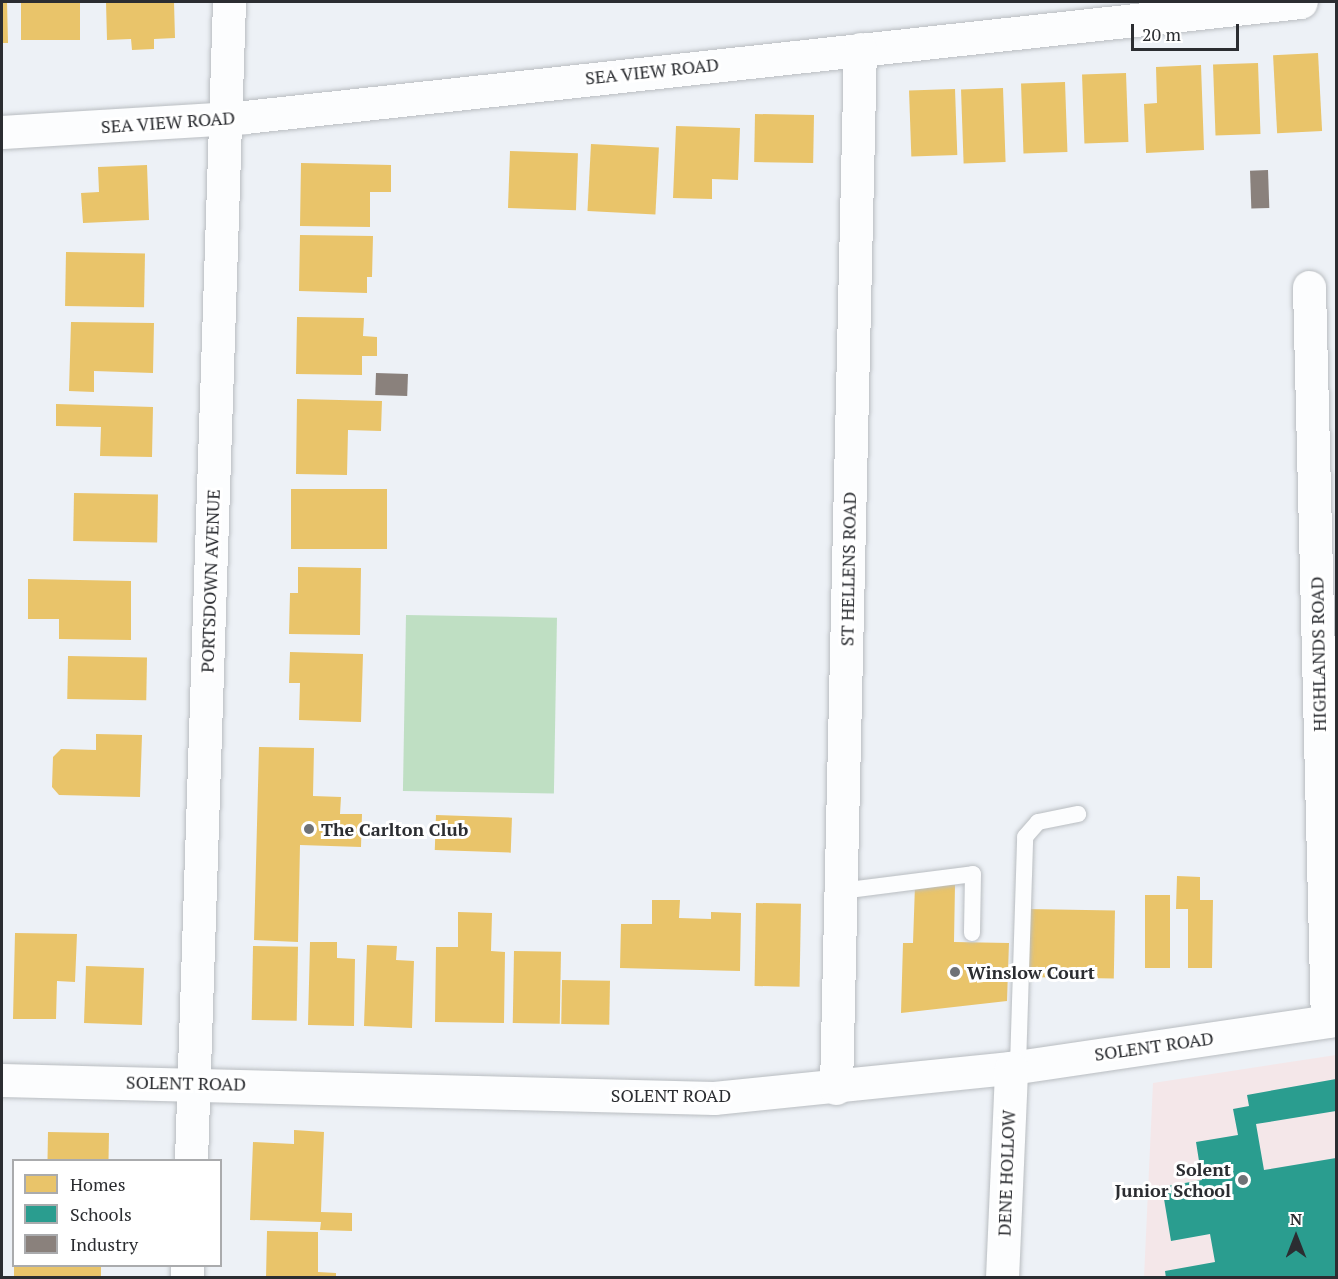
<!DOCTYPE html>
<html>
<head>
<meta charset="utf-8">
<style>
	body { margin:0 }
	#map { position:relative; width:1338px; height:1279px; overflow:hidden; background:#edf1f6; font-family:"PT Serif",serif }
	div>[style] { position:absolute }
	.education>* { inset:0; background:#f4e7e9 }
	.green>* { inset:0; background:#bfdfc3; transform-origin:0 0 }
	.homes>* { inset:0; background:#e9c46a; transform-origin:0 0 }
	.schools>* { inset:0; background:#2a9d8f }
	.industry>* { inset:0; background:#8a817c; transform-origin:0 0 }
	.roads { filter:drop-shadow(0 0 2px #b9bdc1) drop-shadow(0 0 2px #b9bdc1) }
	.lane>* { height:16px; margin:-8px; padding:0 8px; transform-origin:8px; border-radius:8px; background:#fcfdfe }
	.street>* { height:33px; margin:-16.5px; padding:0 16.5px; transform-origin:16.5px; border-radius:16.5px; background:#fcfdfe }
	.dots>* { width:16px; height:16px; translate:-50% -50%; box-sizing:border-box; border:3px solid #fff; border-radius:50% }
	span { translate:-50% -50%; white-space:nowrap; text-align:center; line-height:1.15; -webkit-text-stroke:6px #fff; paint-order:stroke }
	.street-label { font-size:18px; color:#2b2d31 }
	.poi-label { font-size:18px; color:#2b2d31; font-weight:700 }
	.left { translate:0 -50%; text-align:left }
	.right { translate:-100% -50%; text-align:right }
	.frame { position:absolute; inset:0; border:3px solid #2b2d31; pointer-events:none }
	.legend { position:absolute; left:12px; top:1159px; width:210px; height:108px; box-sizing:border-box; background:#fff; border:2px solid #aaabad; margin:0; padding:8px 10px; list-style:none; font-size:18px; color:#2b2d31 }
	.legend li { display:flex; align-items:center; gap:12px; height:30px }
	.legend b { width:30px; border:2px solid #aaabad }
	.north { position:absolute; left:1266px; top:1207px; width:60px; height:60px; -webkit-text-stroke:4px #fff; paint-order:stroke; rotate:0deg; font-size:16px; font-weight:700; line-height:24px; text-align:center; color:#2b2d31 }
	.north::after { content:''; display:block; margin:auto; width:21px; height:27px; background:#2b2d31; clip-path:polygon(50% 0,100% 100%,50% 72%,0 100%) }
	.scale { position:absolute; left:1131px; top:24px; width:108px; height:27px; box-sizing:border-box; border:3px solid #2b2d31; border-top:0; padding-left:8px; font-size:18px; line-height:21px; white-space:nowrap; color:#2b2d31; -webkit-text-stroke:4px #fff; paint-order:stroke }
</style>
</head>
<body>
<div id="map">
	<div class="education">
		<i style="clip-path:polygon(1336px 1055px,1336px 1277px,1144px 1278px,1153px 1083px)"></i>
	</div>
	<div class="green">
		<i style="left:406px;top:615px;width:151px;height:176px;rotate:1deg"></i>
	</div>
	<div class="homes">
		<i style="clip-path:polygon(2px 2px,7px 2px,8px 43px,2px 43px)"></i>
		<i style="left:21px;top:2px;width:59px;height:38px"></i>
		<i style="clip-path:polygon(106px 2px,174px 2px,175px 38px,154px 39px,154px 49px,132px 50px,131px 39px,107px 40px)"></i>
		<i style="left:1318px;top:53px;width:78px;height:45px;rotate:87deg"></i>
		<i style="left:1258px;top:63px;width:71px;height:45px;rotate:88deg"></i>
		<i style="clip-path:polygon(1201px 65px,1204px 150px,1146px 153px,1144px 104px,1157px 103px,1156px 67px)"></i>
		<i style="left:1126px;top:73px;width:69px;height:44px;rotate:88deg"></i>
		<i style="left:1065px;top:82px;width:70px;height:44px;rotate:88deg"></i>
		<i style="left:1003px;top:88px;width:74px;height:42px;rotate:88deg"></i>
		<i style="left:955px;top:89px;width:66px;height:46px;rotate:88deg"></i>
		<i style="left:755px;top:114px;width:59px;height:48px;rotate:1deg"></i>
		<i style="clip-path:polygon(676px 126px,740px 128px,738px 180px,712px 179px,712px 199px,673px 198px)"></i>
		<i style="left:591px;top:144px;width:68px;height:67px;rotate:3deg"></i>
		<i style="left:510px;top:151px;width:68px;height:57px;rotate:2deg"></i>
		<i style="clip-path:polygon(301px 163px,391px 165px,391px 192px,370px 192px,370px 227px,300px 226px)"></i>
		<i style="clip-path:polygon(147px 165px,149px 220px,83px 223px,81px 193px,99px 192px,98px 167px)"></i>
		<i style="clip-path:polygon(300px 235px,373px 236px,372px 277px,367px 277px,367px 293px,299px 291px)"></i>
		<i style="left:66px;top:252px;width:79px;height:54px;rotate:1deg"></i>
		<i style="clip-path:polygon(297px 317px,364px 318px,363px 336px,377px 337px,377px 356px,362px 356px,362px 375px,296px 374px)"></i>
		<i style="clip-path:polygon(71px 322px,154px 323px,153px 373px,94px 371px,94px 392px,69px 391px)"></i>
		<i style="clip-path:polygon(297px 399px,382px 401px,381px 431px,348px 430px,347px 475px,296px 474px)"></i>
		<i style="clip-path:polygon(56px 404px,153px 407px,152px 457px,100px 456px,101px 427px,56px 426px)"></i>
		<i style="left:291px;top:489px;width:96px;height:60px"></i>
		<i style="left:74px;top:493px;width:84px;height:48px;rotate:1deg"></i>
		<i style="clip-path:polygon(298px 567px,361px 568px,360px 635px,289px 634px,290px 593px,298px 593px)"></i>
		<i style="clip-path:polygon(28px 579px,131px 581px,131px 640px,59px 639px,59px 619px,28px 619px)"></i>
		<i style="clip-path:polygon(290px 652px,363px 654px,361px 722px,299px 720px,300px 683px,289px 683px)"></i>
		<i style="left:68px;top:656px;width:79px;height:43px;rotate:1deg"></i>
		<i style="clip-path:polygon(96px 734px,142px 735px,140px 797px,59px 795px,52px 787px,53px 757px,61px 749px,96px 750px)"></i>
		<i style="clip-path:polygon(259px 747px,314px 748px,313px 796px,341px 797px,340px 814px,362px 814px,361px 847px,300px 845px,298px 942px,254px 940px)"></i>
		<i style="left:436px;top:815px;width:76px;height:35px;rotate:2deg"></i>
		<i style="clip-path:polygon(1177px 876px,1200px 877px,1200px 900px,1213px 900px,1212px 968px,1188px 968px,1188px 909px,1176px 909px)"></i>
		<i style="clip-path:polygon(915px 885px,955px 885px,954px 942px,1009px 943px,1007px 1001px,901px 1013px,903px 943px,913px 943px)"></i>
		<i style="left:1145px;top:895px;width:25px;height:73px"></i>
		<i style="clip-path:polygon(652px 900px,680px 900px,679px 918px,711px 919px,711px 912px,741px 913px,740px 971px,620px 968px,621px 924px,652px 924px)"></i>
		<i style="left:756px;top:903px;width:45px;height:83px;rotate:1deg"></i>
		<i style="left:1026px;top:909px;width:89px;height:68px;rotate:1deg"></i>
		<i style="clip-path:polygon(458px 912px,492px 913px,491px 951px,505px 952px,504px 1023px,435px 1022px,436px 947px,458px 947px)"></i>
		<i style="clip-path:polygon(15px 933px,77px 934px,75px 982px,57px 981px,56px 1019px,13px 1019px)"></i>
		<i style="clip-path:polygon(310px 942px,337px 942px,337px 958px,355px 959px,354px 1026px,308px 1025px)"></i>
		<i style="clip-path:polygon(367px 945px,397px 946px,396px 960px,414px 961px,412px 1028px,364px 1026px)"></i>
		<i style="left:253px;top:946px;width:45px;height:74px;rotate:1deg"></i>
		<i style="left:514px;top:951px;width:47px;height:72px;rotate:1deg"></i>
		<i style="left:86px;top:966px;width:58px;height:57px;rotate:2deg"></i>
		<i style="left:562px;top:980px;width:48px;height:44px;rotate:1deg"></i>
		<i style="clip-path:polygon(294px 1130px,324px 1132px,321px 1212px,352px 1213px,352px 1231px,320px 1230px,321px 1222px,250px 1220px,253px 1142px,294px 1144px)"></i>
		<i style="left:48px;top:1132px;width:61px;height:28px;rotate:1deg"></i>
		<i style="clip-path:polygon(267px 1231px,318px 1232px,318px 1272px,336px 1273px,336px 1278px,266px 1278px)"></i>
		<i style="left:14px;top:1266px;width:87px;height:12px"></i>
	</div>
	<div class="schools">
		<i style="clip-path:polygon(1336px 1079px,1336px 1111px,1256px 1124px,1264px 1170px,1336px 1158px,1336px 1278px,1166px 1278px,1165px 1271px,1215px 1262px,1210px 1234px,1171px 1241px,1162px 1187px,1202px 1180px,1196px 1142px,1238px 1135px,1233px 1109px,1249px 1106px,1247px 1095px)"></i>
	</div>
	<div class="industry">
		<i style="left:1268px;top:170px;width:38px;height:18px;rotate:88deg"></i>
		<i style="left:376px;top:373px;width:32px;height:22px;rotate:2deg"></i>
	</div>
	<div class="roads">
		<div class="lane">
			<i style="left:841px;top:891px;width:133px;rotate:-7.3deg"></i>
			<i style="left:973px;top:874px;width:59px;rotate:91deg"></i>
			<i style="left:1018px;top:1066px;width:229px;rotate:-88.2deg"></i>
			<i style="left:1025px;top:837px;width:20px;rotate:-49deg"></i>
			<i style="left:1038px;top:822px;width:41px;rotate:-11.3deg"></i>
		</div>
		<div class="street">
			<i style="left:2px;top:132px;width:243px;rotate:-3.5deg"></i>
			<i style="left:245px;top:117px;width:1062px;rotate:-6.22deg"></i>
			<i style="left:1309px;top:287px;width:734px;rotate:88.6deg"></i>
			<i style="left:2px;top:1080px;width:712px;rotate:1.45deg"></i>
			<i style="left:714px;top:1098px;width:299px;rotate:-5.8deg"></i>
			<i style="left:1011px;top:1068px;width:329px;rotate:-8.4deg"></i>
			<i style="left:836px;top:1088px;width:1039px;rotate:-88.68deg"></i>
			<i style="left:191px;top:1160px;width:1159px;rotate:-88.12deg"></i>
			<i style="left:187px;top:1278px;width:12px;rotate:-90deg"></i>
			<i style="left:1002px;top:1278px;width:210px;rotate:-87.5deg"></i>
		</div>
	</div>
	<div class="dots">
		<i style="left:309px;top:829px;background:#6f7276"></i>
		<i style="left:955px;top:972px;background:#6f7276"></i>
		<i style="left:1243px;top:1180px;background:#6f7276"></i>
	</div>
	<div class="street-label">
		<span style="left:652px;top:71px;rotate:-6deg">SEA VIEW ROAD</span>
		<span style="left:168px;top:122px;rotate:-4deg">SEA VIEW ROAD</span>
		<span style="left:848px;top:569px;rotate:-89deg">ST HELLENS ROAD</span>
		<span style="left:210px;top:581px;rotate:-88deg">PORTSDOWN AVENUE</span>
		<span style="left:1318px;top:654px;rotate:-91deg">HIGHLANDS ROAD</span>
		<span style="left:1154px;top:1046px;rotate:-8deg">SOLENT ROAD</span>
		<span style="left:186px;top:1083px;rotate:1deg">SOLENT ROAD</span>
		<span style="left:671px;top:1095px">SOLENT ROAD</span>
		<span style="left:1006px;top:1173px;rotate:-88deg">DENE HOLLOW</span>
	</div>
	<div class="poi-label">
		<span class="left" style="left:321px;top:829px">The Carlton Club</span>
		<span class="left" style="left:967px;top:972px">Winslow Court</span>
		<span class="right" style="left:1231px;top:1180px">Solent<br>Junior School</span>
	</div>
	<div class="frame"></div>
	<ul class="legend">
	<li><b style="height:16px;background:#e9c46a"></b>Homes</li>
	<li><b style="height:16px;background:#2a9d8f"></b>Schools</li>
	<li><b style="height:16px;background:#8a817c"></b>Industry</li>
	</ul>
	<div class="north">N</div>
	<div class="scale">20 m</div>
</div>
</body>
</html>
